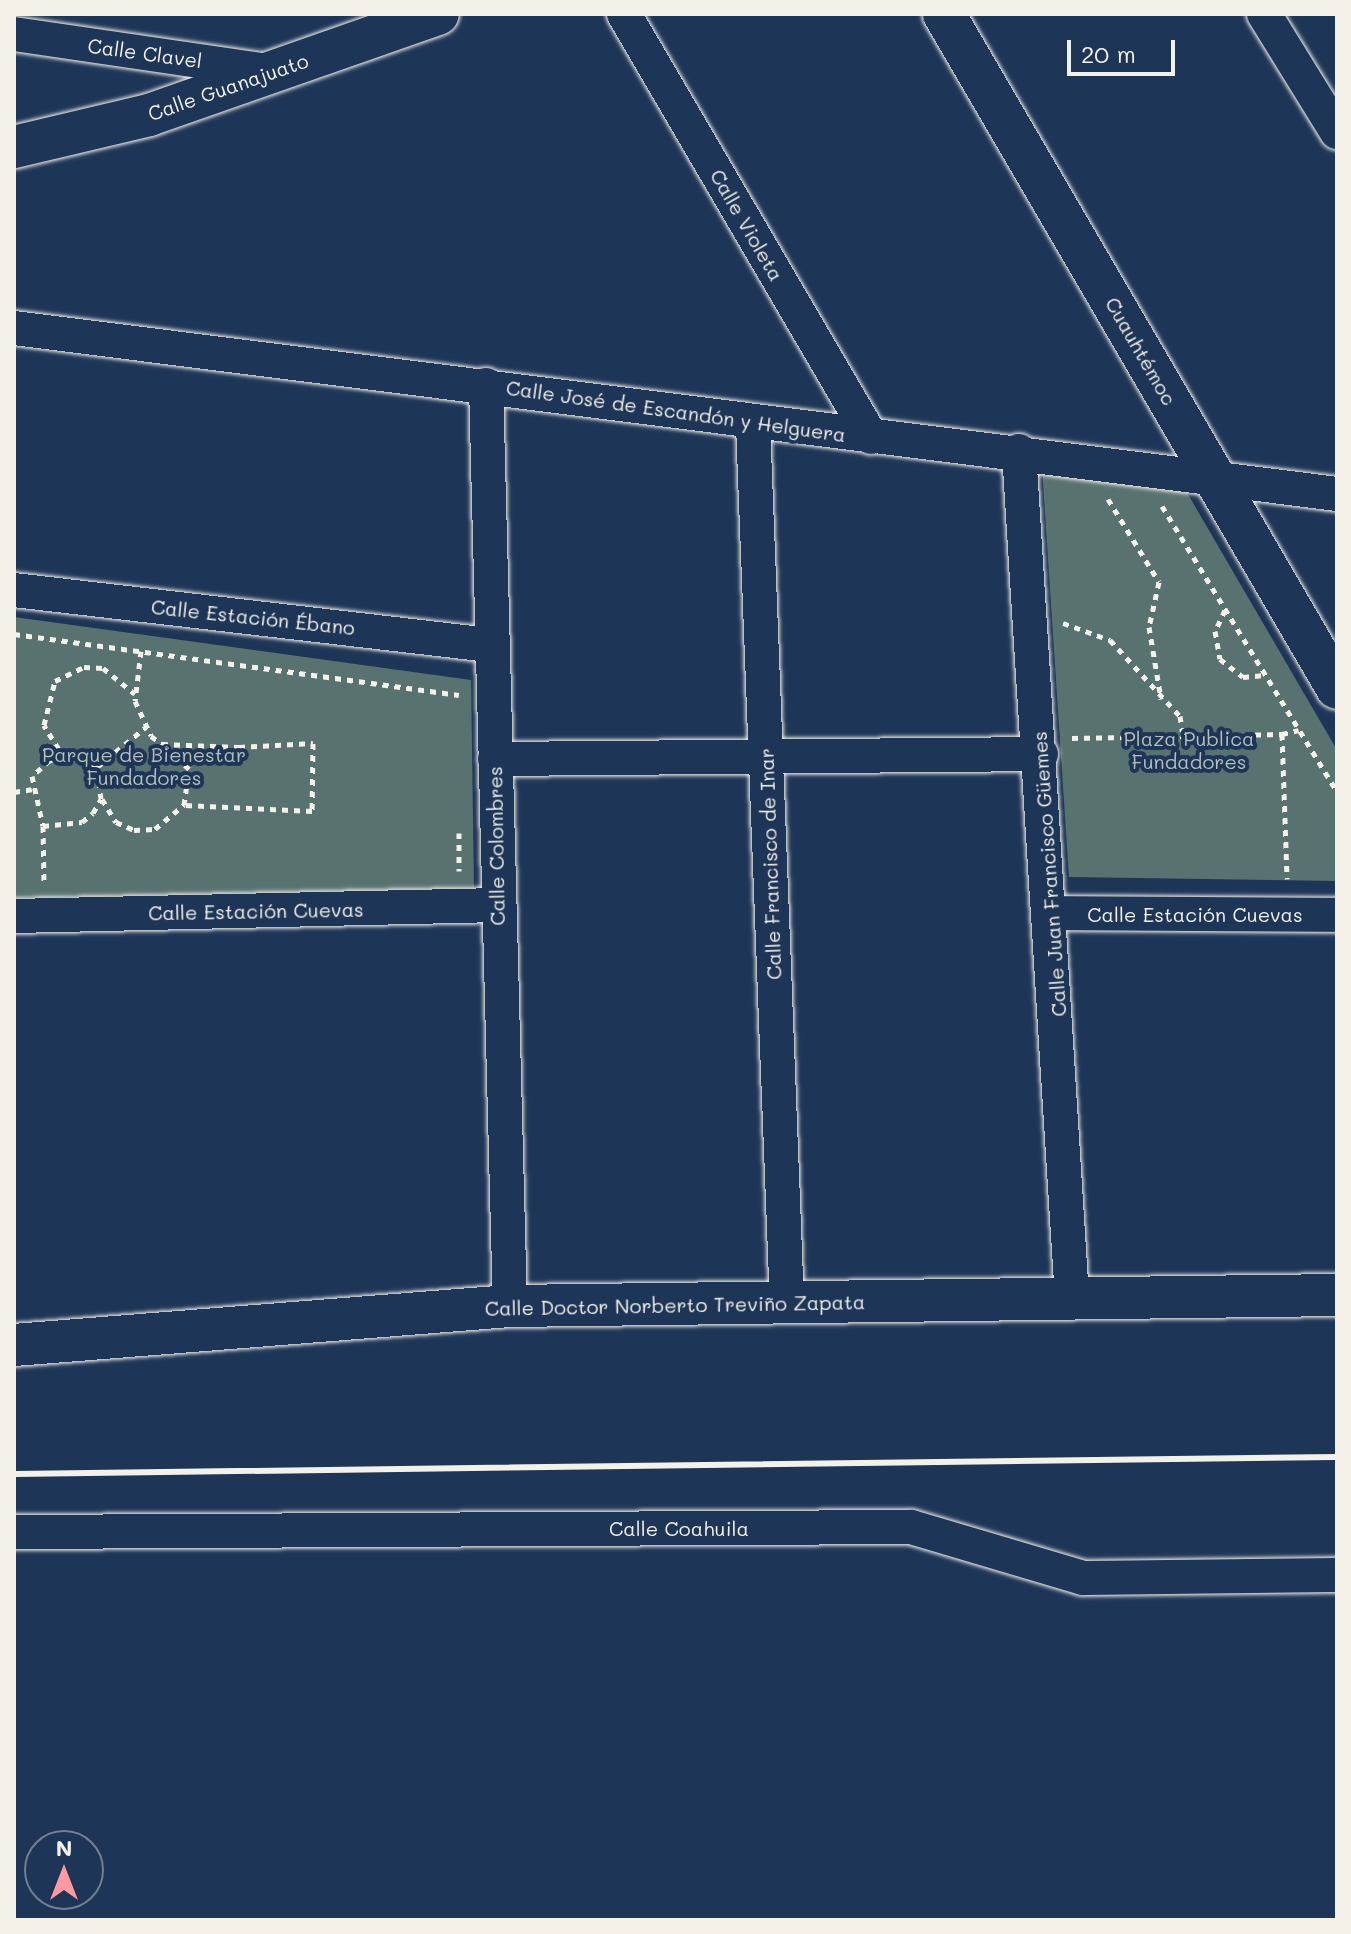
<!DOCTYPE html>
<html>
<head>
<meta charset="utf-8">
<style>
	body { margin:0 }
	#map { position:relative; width:1351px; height:1934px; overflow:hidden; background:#1d3557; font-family:Mali,sans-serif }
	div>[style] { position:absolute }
	.green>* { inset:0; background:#587270 }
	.path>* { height:5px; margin-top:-2.5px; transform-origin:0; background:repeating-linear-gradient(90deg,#f4f1e8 0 6px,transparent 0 12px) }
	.roads { filter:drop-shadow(0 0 2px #f4f1e8) drop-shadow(0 0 2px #f4f1e8) }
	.minor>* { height:34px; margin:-17px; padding:0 17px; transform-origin:17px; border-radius:17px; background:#1d3557 }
	.tertiary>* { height:42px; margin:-21px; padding:0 21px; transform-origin:21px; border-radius:21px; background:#1d3557 }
	.rail>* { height:6px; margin:-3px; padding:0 3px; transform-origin:3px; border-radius:3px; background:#f4f1e8 }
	span { translate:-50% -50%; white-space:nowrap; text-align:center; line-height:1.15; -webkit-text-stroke:8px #1d3557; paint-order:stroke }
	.street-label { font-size:20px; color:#f4f1e8 }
	.park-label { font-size:20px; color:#b6beb8 }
	.frame { position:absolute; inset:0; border:16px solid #f4f1e8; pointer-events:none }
	.north { position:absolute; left:24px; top:1830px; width:80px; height:80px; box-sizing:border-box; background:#1d3557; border:2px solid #738091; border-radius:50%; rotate:0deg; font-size:22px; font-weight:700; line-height:32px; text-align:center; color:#f4f1e8 }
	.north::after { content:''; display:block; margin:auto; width:28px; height:36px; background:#ff9aa2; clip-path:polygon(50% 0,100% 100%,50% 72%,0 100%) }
	.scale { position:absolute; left:1067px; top:40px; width:108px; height:36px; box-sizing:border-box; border:4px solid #f4f1e8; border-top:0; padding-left:10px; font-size:24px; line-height:28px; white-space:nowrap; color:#f4f1e8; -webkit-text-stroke:6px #1d3557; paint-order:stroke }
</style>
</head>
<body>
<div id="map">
	<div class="green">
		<i style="clip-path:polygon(1042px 466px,1182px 484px,1337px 750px,1337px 881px,1069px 877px)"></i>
		<i style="clip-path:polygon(14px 617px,471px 680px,474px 888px,14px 898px)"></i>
	</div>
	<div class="path">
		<i style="left:1108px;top:499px;width:97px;rotate:58.4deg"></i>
		<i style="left:1159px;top:582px;width:46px;rotate:102.5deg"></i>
		<i style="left:1149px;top:627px;width:73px;rotate:80.5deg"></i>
		<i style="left:1162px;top:506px;width:335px;rotate:58.5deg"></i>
		<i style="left:1225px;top:610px;width:23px;rotate:115deg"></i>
		<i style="left:1215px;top:631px;width:28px;rotate:80deg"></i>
		<i style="left:1220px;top:659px;width:29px;rotate:38deg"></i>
		<i style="left:1243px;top:677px;width:22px;rotate:-5deg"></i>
		<i style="left:1063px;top:623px;width:50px;rotate:19.9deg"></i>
		<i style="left:1110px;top:640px;width:103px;rotate:47.4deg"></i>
		<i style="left:1180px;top:716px;width:20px;rotate:81deg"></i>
		<i style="left:1183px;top:736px;width:99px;rotate:-1.2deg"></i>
		<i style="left:1282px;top:734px;width:145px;rotate:88deg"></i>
		<i style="left:14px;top:634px;width:449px;rotate:7.8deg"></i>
		<i style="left:141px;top:651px;width:50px;rotate:96.8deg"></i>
		<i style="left:135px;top:701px;width:38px;rotate:65deg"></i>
		<i style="left:151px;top:736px;width:14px;rotate:36deg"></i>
		<i style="left:162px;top:744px;width:77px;rotate:2.2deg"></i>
		<i style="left:239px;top:747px;width:74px;rotate:-3.1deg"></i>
		<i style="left:313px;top:743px;width:68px;rotate:90.8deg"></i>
		<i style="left:312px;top:811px;width:128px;rotate:-177.3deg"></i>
		<i style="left:184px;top:805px;width:36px;rotate:-82deg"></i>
		<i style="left:189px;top:769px;width:37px;rotate:-137deg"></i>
		<i style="left:1282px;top:734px;width:17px;rotate:-13deg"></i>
		<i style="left:1072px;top:738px;width:111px;rotate:-1deg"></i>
		<i style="left:65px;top:759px;width:40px;rotate:-122deg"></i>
		<i style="left:44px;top:725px;width:45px;rotate:-76deg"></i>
		<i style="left:55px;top:681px;width:32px;rotate:-26deg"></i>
		<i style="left:84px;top:667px;width:19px;rotate:3deg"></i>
		<i style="left:103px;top:668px;width:41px;rotate:39.1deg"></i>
		<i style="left:97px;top:767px;width:21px;rotate:-155deg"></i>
		<i style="left:78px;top:758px;width:28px;rotate:176deg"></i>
		<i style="left:50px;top:760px;width:24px;rotate:138deg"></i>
		<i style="left:32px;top:776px;width:51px;rotate:77.6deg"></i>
		<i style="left:43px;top:826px;width:39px;rotate:-6deg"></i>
		<i style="left:82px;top:822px;width:14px;rotate:-39deg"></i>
		<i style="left:93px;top:813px;width:16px;rotate:-60deg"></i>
		<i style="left:101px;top:799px;width:32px;rotate:-97deg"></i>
		<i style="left:97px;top:767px;width:63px;rotate:-39.2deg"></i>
		<i style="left:14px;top:792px;width:18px;rotate:-9deg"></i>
		<i style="left:102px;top:799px;width:27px;rotate:59deg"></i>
		<i style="left:116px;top:822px;width:20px;rotate:24deg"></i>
		<i style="left:134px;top:830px;width:21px;rotate:-3deg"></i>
		<i style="left:155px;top:829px;width:38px;rotate:-40deg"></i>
		<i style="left:43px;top:826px;width:56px;rotate:89deg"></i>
		<i style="left:459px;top:833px;width:38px;rotate:90deg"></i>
	</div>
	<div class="roads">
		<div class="minor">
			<i style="left:624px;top:14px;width:490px;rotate:59.7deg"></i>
			<i style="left:1264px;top:14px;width:139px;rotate:58.3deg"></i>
			<i style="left:14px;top:34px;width:264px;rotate:8.3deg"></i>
			<i style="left:14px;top:328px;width:1333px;rotate:7.15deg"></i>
			<i style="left:486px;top:385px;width:921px;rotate:88.51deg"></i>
			<i style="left:753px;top:424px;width:881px;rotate:87.79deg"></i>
			<i style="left:1019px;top:451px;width:848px;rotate:86.42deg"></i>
			<i style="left:14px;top:590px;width:482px;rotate:6.6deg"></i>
			<i style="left:495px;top:759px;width:546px;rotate:-0.52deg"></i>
			<i style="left:1053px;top:913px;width:284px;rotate:0.4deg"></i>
			<i style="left:14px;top:916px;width:483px;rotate:-1.3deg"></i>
			<i style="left:14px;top:1532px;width:897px;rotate:-0.32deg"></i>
			<i style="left:911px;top:1527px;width:179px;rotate:16.5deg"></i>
			<i style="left:1083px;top:1578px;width:254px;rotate:-0.7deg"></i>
		</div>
		<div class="tertiary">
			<i style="left:944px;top:14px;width:780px;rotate:59.75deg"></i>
			<i style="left:14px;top:147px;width:139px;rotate:-13.3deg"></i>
			<i style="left:149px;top:115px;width:306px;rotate:-19.3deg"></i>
			<i style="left:14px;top:1345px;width:498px;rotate:-4.5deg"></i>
			<i style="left:510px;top:1306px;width:827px;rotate:-0.76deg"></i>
		</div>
	</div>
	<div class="rail">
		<i style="left:14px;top:1474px;width:1323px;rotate:-0.74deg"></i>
	</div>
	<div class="street-label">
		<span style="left:145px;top:53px;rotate:8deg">Calle Clavel</span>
		<span style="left:228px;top:87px;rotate:-19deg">Calle Guanajuato</span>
		<span style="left:747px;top:225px;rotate:60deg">Calle Violeta</span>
		<span style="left:1141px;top:351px;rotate:60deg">Cuauhtémoc</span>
		<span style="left:676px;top:411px;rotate:8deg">Calle José de Escandón y Helguera</span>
		<span style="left:253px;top:617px;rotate:6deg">Calle Estación Ébano</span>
		<span style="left:496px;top:846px;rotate:-91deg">Calle Colombres</span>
		<span style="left:770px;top:864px;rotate:-92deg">Calle Francisco de Inar</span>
		<span style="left:1049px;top:874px;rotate:-94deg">Calle Juan Francisco Güemes</span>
		<span style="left:256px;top:911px;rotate:-1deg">Calle Estación Cuevas</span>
		<span style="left:1195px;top:914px">Calle Estación Cuevas</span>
		<span style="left:675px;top:1305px;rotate:-1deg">Calle Doctor Norberto Treviño Zapata</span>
		<span style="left:679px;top:1528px">Calle Coahuila</span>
	</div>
	<div class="park-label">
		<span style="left:1189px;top:750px">Plaza Publica<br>Fundadores</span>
		<span style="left:144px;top:766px">Parque de Bienestar<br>Fundadores</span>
	</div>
	<div class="frame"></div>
	<div class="north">N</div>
	<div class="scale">20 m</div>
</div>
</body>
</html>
